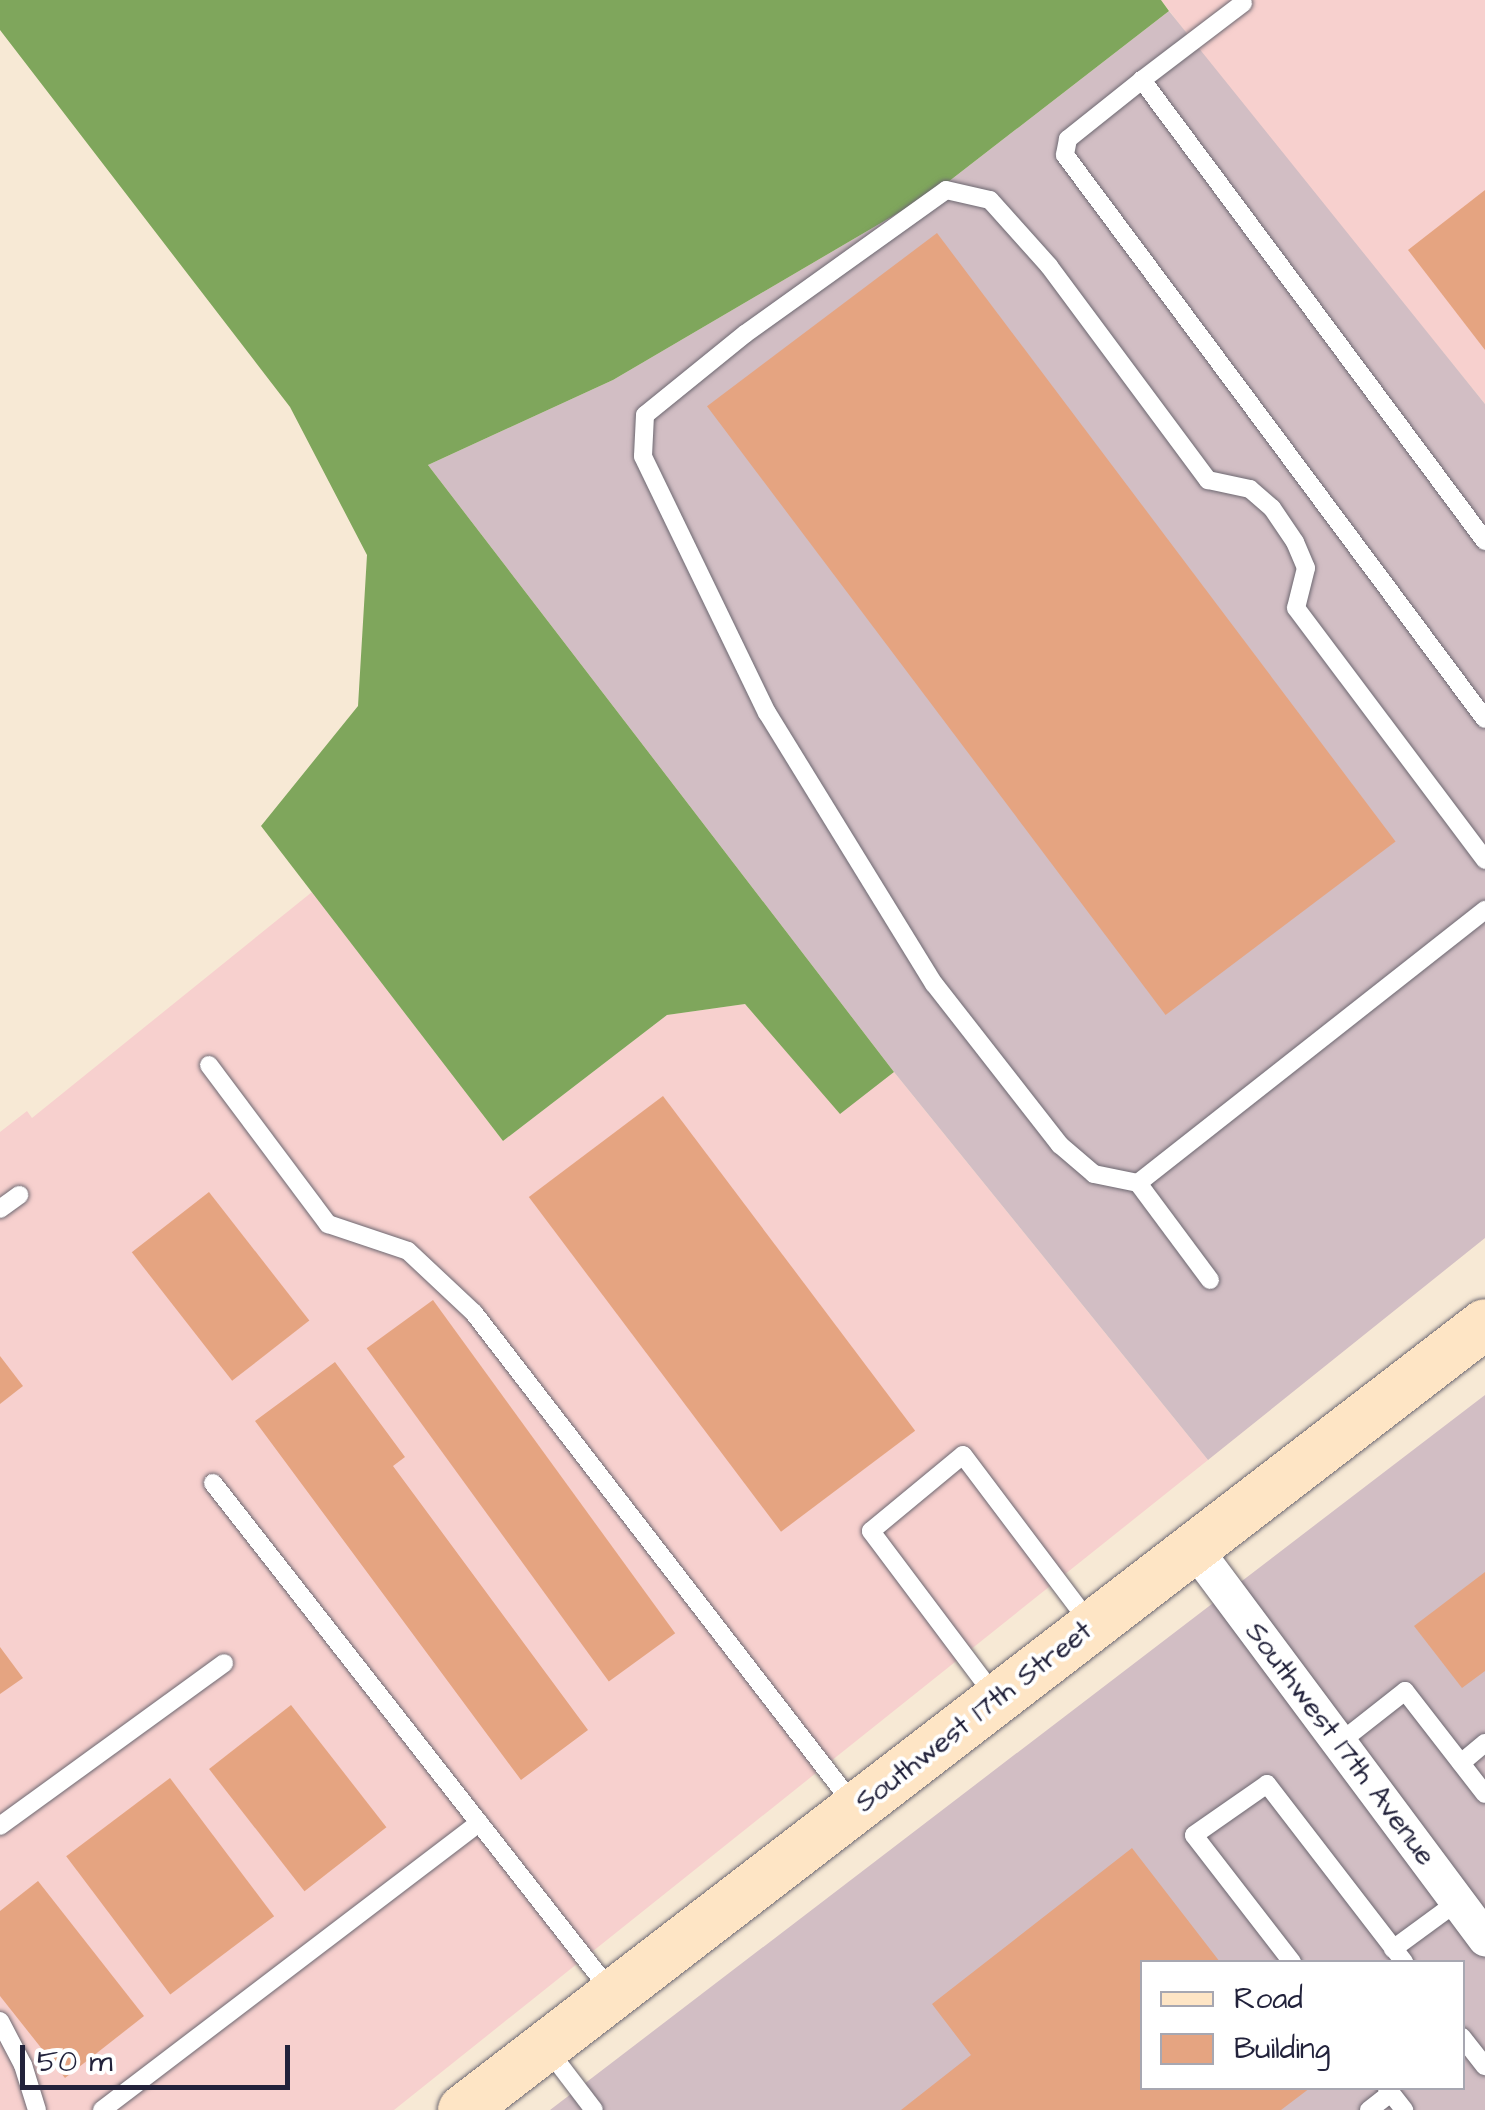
<!DOCTYPE html>
<html>
<head>
<meta charset="utf-8">
<style>
	body { margin:0 }
	#map { position:relative; width:1485px; height:2110px; overflow:hidden; background:#f7e9d5; font-family:"Architects Daughter",sans-serif }
	div>[style] { position:absolute }
	.built>* { inset:0; background:#f7d0ce }
	.industrial>* { inset:0; background:#d2bec4 }
	.forest>* { inset:0; background:#7fa65c }
	.building>* { inset:0; background:#e5a481; transform-origin:0 0 }
	.roads { filter:drop-shadow(0 0 2px #6d6871) drop-shadow(0 0 2px #6d6871) }
	.lane>* { height:18px; margin:-9px; padding:0 9px; transform-origin:9px; border-radius:9px; background:#fff }
	.street>* { height:35px; margin:-17.5px; padding:0 17.5px; transform-origin:17.5px; border-radius:17.5px; background:#fff }
	.secondary>* { height:50px; margin:-25px; padding:0 25px; transform-origin:25px; border-radius:25px; background:#fee5c5 }
	span { translate:-50% -50%; white-space:nowrap; text-align:center; line-height:1.15; -webkit-text-stroke:8px #fff; paint-order:stroke }
	.street-label { font-size:28px; color:#22223b }
	.legend { position:absolute; left:1140px; top:1960px; width:325px; height:130px; box-sizing:border-box; background:#fff; border:2px solid #a7a7b1; margin:0; padding:12px 18px; list-style:none; font-size:30px; color:#22223b }
	.legend li { display:flex; align-items:center; gap:20px; height:50px }
	.legend b { width:50px; border:2px solid #a7a7b1 }
	.scale { position:absolute; left:20px; top:2045px; width:270px; height:45px; box-sizing:border-box; border:5px solid #22223b; border-top:0; padding-left:12px; font-size:30px; line-height:35px; white-space:nowrap; color:#22223b; -webkit-text-stroke:8px #fff; paint-order:stroke }
</style>
</head>
<body>
<div id="map">
	<div class="built">
		<i style="clip-path:polygon(1161px 0,1485px 0,1485px 404px,1225px 84px)"></i>
		<i style="clip-path:polygon(312px 892px,503px 1141px,667px 1015px,745px 1004px,840px 1113px,894px 1072px,1208px 1460px,394px 2110px,0 2110px,0 1132px,27px 1111px,32px 1118px)"></i>
	</div>
	<div class="industrial">
		<i style="clip-path:polygon(1169px 11px,1485px 404px,1485px 1238px,1208px 1460px,894px 1072px,428px 465px,613px 380px,939px 189px)"></i>
		<i style="clip-path:polygon(evenodd,1485px 1395px,1485px 2110px,550px 2110px,1485px 1395px,1142px 1962px,1462px 1962px,1462px 2088px,1142px 2088px,1142px 1962px)"></i>
	</div>
	<div class="forest">
		<i style="clip-path:polygon(0 0,1161px 0,1169px 11px,939px 189px,613px 380px,428px 465px,894px 1072px,840px 1114px,745px 1004px,667px 1015px,503px 1141px,261px 826px,358px 706px,367px 555px,290px 407px,0 30px)"></i>
	</div>
	<div class="building">
		<i style="clip-path:polygon(1485px 190px,1485px 350px,1408px 250px)"></i>
		<i style="left:937px;top:233px;width:762px;height:288px;rotate:53deg"></i>
		<i style="left:663px;top:1096px;width:419px;height:168px;rotate:53deg"></i>
		<i style="left:209px;top:1192px;width:163px;height:98px;rotate:52deg"></i>
		<i style="left:433px;top:1300px;width:412px;height:82px;rotate:54deg"></i>
		<i style="clip-path:polygon(0 1356px,23px 1386px,0 1404px)"></i>
		<i style="clip-path:polygon(335px 1362px,405px 1457px,393px 1466px,588px 1730px,521px 1780px,255px 1421px)"></i>
		<i style="clip-path:polygon(1485px 1572px,1485px 1671px,1462px 1688px,1414px 1626px)"></i>
		<i style="clip-path:polygon(0 1647px,23px 1678px,0 1694px)"></i>
		<i style="left:291px;top:1705px;width:155px;height:104px;rotate:52deg"></i>
		<i style="left:170px;top:1778px;width:173px;height:130px;rotate:53deg"></i>
		<i style="clip-path:polygon(1132px 1848px,1220px 1962px,1142px 1962px,1142px 2088px,1310px 2088px,1281px 2110px,901px 2110px,971px 2055px,932px 2004px)"></i>
		<i style="clip-path:polygon(38px 1881px,144px 2016px,65px 2078px,0 1996px,0 1911px)"></i>
	</div>
	<div class="roads">
		<div class="lane">
			<i style="left:1142px;top:80px;width:127px;rotate:-37.3deg"></i>
			<i style="left:1485px;top:541px;width:575px;rotate:-126.65deg"></i>
			<i style="left:1142px;top:80px;width:95px;rotate:141.4deg"></i>
			<i style="left:1068px;top:139px;width:16px;rotate:101deg"></i>
			<i style="left:1065px;top:155px;width:703px;rotate:53.33deg"></i>
			<i style="left:209px;top:1065px;width:199px;rotate:53.2deg"></i>
			<i style="left:328px;top:1224px;width:84px;rotate:18.6deg"></i>
			<i style="left:408px;top:1251px;width:91px;rotate:43.2deg"></i>
			<i style="left:474px;top:1313px;width:620px;rotate:52.34deg"></i>
			<i style="left:1138px;top:1183px;width:45px;rotate:-168.4deg"></i>
			<i style="left:1094px;top:1174px;width:45px;rotate:-139.5deg"></i>
			<i style="left:1060px;top:1145px;width:204px;rotate:-128deg"></i>
			<i style="left:934px;top:984px;width:318px;rotate:-121.6deg"></i>
			<i style="left:767px;top:713px;width:285px;rotate:-115.8deg"></i>
			<i style="left:643px;top:456px;width:41px;rotate:-87.2deg"></i>
			<i style="left:645px;top:415px;width:129px;rotate:-39deg"></i>
			<i style="left:745px;top:334px;width:247px;rotate:-35.6deg"></i>
			<i style="left:946px;top:190px;width:45px;rotate:12.8deg"></i>
			<i style="left:990px;top:200px;width:89px;rotate:48.2deg"></i>
			<i style="left:1049px;top:266px;width:267px;rotate:53.4deg"></i>
			<i style="left:1208px;top:480px;width:43px;rotate:12.1deg"></i>
			<i style="left:1250px;top:489px;width:29px;rotate:41deg"></i>
			<i style="left:1272px;top:508px;width:41px;rotate:55.9deg"></i>
			<i style="left:1295px;top:542px;width:28px;rotate:67deg"></i>
			<i style="left:1306px;top:568px;width:41px;rotate:104deg"></i>
			<i style="left:1296px;top:608px;width:315px;rotate:53.1deg"></i>
			<i style="left:0;top:1209px;width:24px;rotate:-36deg"></i>
			<i style="left:1210px;top:1280px;width:121px;rotate:-126.6deg"></i>
			<i style="left:1138px;top:1183px;width:442px;rotate:-38.2deg"></i>
			<i style="left:213px;top:1483px;width:644px;rotate:51.94deg"></i>
			<i style="left:994px;top:1695px;width:205px;rotate:-126.9deg"></i>
			<i style="left:871px;top:1531px;width:119px;rotate:-39.6deg"></i>
			<i style="left:963px;top:1455px;width:209px;rotate:53deg"></i>
			<i style="left:1339px;top:1743px;width:84px;rotate:-38.2deg"></i>
			<i style="left:1405px;top:1691px;width:130px;rotate:52.2deg"></i>
			<i style="left:1461px;top:1763px;width:31px;rotate:-40deg"></i>
			<i style="left:0;top:1826px;width:277px;rotate:-36deg"></i>
			<i style="left:1393px;top:1949px;width:79px;rotate:-36.3deg"></i>
			<i style="left:1292px;top:1962px;width:160px;rotate:-127.7deg"></i>
			<i style="left:1194px;top:1835px;width:89px;rotate:-34.9deg"></i>
			<i style="left:1267px;top:1784px;width:225px;rotate:52.4deg"></i>
			<i style="left:0;top:2021px;width:50px;rotate:62.4deg"></i>
			<i style="left:23px;top:2065px;width:47px;rotate:72.7deg"></i>
			<i style="left:1462px;top:2037px;width:37px;rotate:52deg"></i>
			<i style="left:546px;top:2047px;width:79px;rotate:52.7deg"></i>
			<i style="left:1387px;top:2088px;width:28px;rotate:52deg"></i>
			<i style="left:102px;top:2110px;width:474px;rotate:-37.3deg"></i>
			<i style="left:1369px;top:2110px;width:28px;rotate:-38deg"></i>
		</div>
		<div class="street">
			<i style="left:1194px;top:1548px;width:487px;rotate:53.3deg"></i>
		</div>
		<div class="secondary">
			<i style="left:463px;top:2110px;width:1289px;rotate:-37.56deg"></i>
		</div>
	</div>
	<div class="street-label">
		<span style="left:974px;top:1717px;rotate:-38deg">Southwest 17th Street</span>
		<span style="left:1340px;top:1744px;rotate:53deg">Southwest 17th Avenue</span>
	</div>
	<ul class="legend">
	<li><b style="height:12px;background:#fee5c5"></b>Road</li>
	<li><b style="height:28px;background:#e5a481"></b>Building</li>
	</ul>
	<div class="scale">50 m</div>
</div>
</body>
</html>
